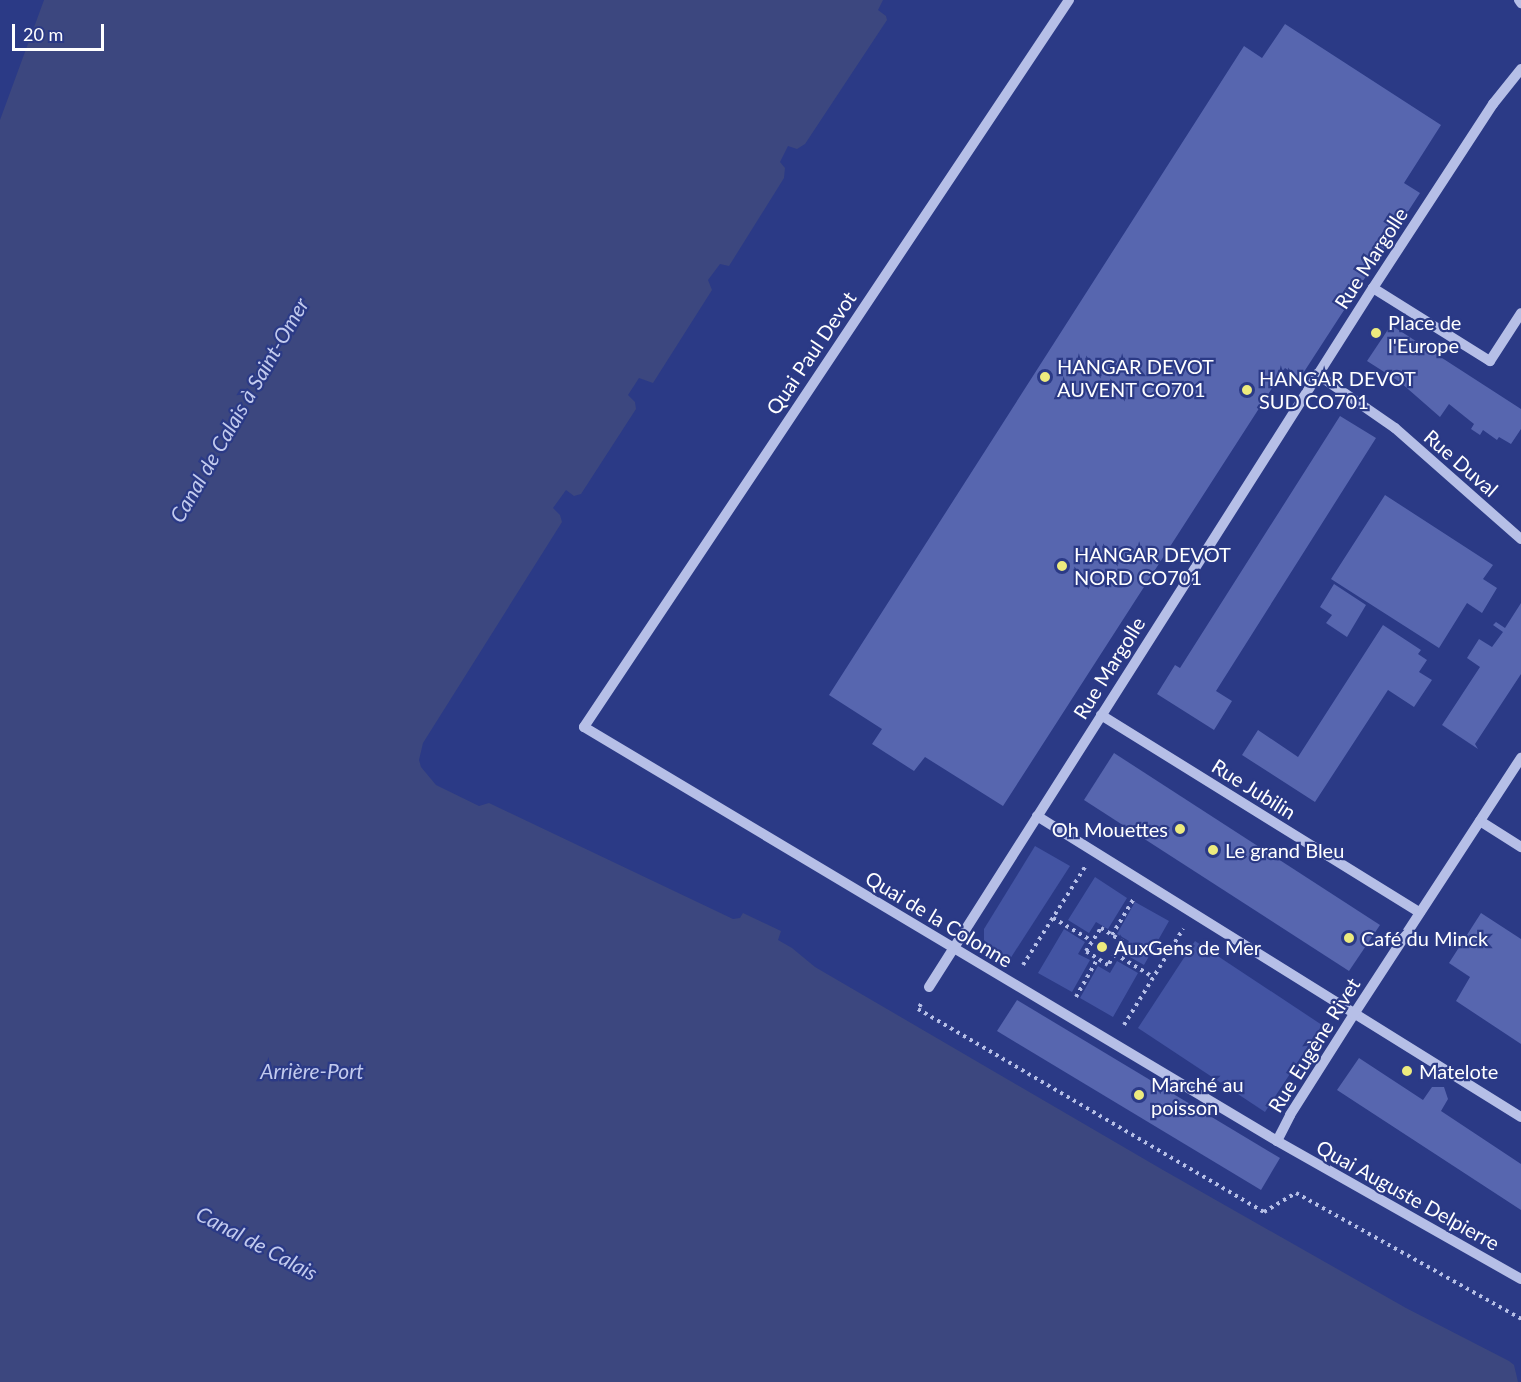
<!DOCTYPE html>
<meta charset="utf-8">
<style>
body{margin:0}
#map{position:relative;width:1521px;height:1382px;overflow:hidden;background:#2b3a86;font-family:Lato,sans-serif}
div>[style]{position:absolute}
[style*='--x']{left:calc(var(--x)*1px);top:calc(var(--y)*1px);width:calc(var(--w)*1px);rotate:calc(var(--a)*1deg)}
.green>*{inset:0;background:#4354a3}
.water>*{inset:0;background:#3c477f}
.building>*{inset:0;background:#5766af}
.path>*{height:4px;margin-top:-2px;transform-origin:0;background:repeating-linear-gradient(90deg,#b6bfe7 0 3px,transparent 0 7.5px)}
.minor>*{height:10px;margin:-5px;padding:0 5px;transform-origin:5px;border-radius:5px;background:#b6bfe7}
.dots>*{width:16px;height:16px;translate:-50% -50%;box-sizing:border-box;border:3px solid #2b3a86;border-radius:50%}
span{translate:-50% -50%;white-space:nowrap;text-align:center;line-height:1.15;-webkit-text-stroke:4.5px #2b3a86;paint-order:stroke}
.street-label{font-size:20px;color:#fff}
.poi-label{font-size:20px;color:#fff}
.left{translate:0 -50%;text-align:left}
.right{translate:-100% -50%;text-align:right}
.water-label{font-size:21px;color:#c2caee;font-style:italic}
.scale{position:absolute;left:12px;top:24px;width:92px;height:27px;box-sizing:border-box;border:3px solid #fff;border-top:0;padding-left:8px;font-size:18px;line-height:21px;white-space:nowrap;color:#fff;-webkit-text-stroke:4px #2b3a86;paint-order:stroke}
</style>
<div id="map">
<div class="green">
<div style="clip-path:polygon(1035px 846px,1070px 866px,1010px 959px,988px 947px,984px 940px,984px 929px)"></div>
<div style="clip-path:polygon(1095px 877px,1127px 898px,1108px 929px,1096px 922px,1089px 933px,1068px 920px)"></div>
<div style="clip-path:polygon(1135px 902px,1169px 921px,1144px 965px,1123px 953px,1129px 941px,1117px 934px)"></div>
<div style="clip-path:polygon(1064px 929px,1085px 942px,1078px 954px,1090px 960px,1072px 992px,1038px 973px)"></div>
<div style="clip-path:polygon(1195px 941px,1322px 1025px,1265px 1112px,1138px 1028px)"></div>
<div style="clip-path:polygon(1117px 961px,1138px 973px,1113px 1017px,1080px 998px,1098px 966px,1110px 973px)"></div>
</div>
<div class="water">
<div style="clip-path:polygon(44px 0,883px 0,878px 10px,886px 16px,887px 20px,805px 144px,797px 149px,788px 146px,780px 162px,785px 168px,784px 178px,729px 266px,720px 264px,708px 280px,712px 290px,653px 383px,639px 378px,628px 395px,635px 402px,636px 409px,581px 494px,574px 496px,566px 490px,553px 508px,560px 515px,562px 522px,423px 743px,419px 760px,421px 767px,436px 785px,479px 806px,489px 803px,733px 919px,740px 918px,743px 913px,781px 931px,778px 940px,792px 948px,815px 967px,1163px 1170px,1406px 1308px,1509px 1361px,1514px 1365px,1518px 1382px,0 1382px,0 120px)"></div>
</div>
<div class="building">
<div style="clip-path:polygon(1285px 24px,1441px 125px,1404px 183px,1420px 193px,1300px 378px,1285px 368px,1003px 806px,925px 757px,914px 771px,872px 744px,882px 729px,829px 695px,1244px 46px,1262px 58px)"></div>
<div style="clip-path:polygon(1391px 325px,1521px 409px,1521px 429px,1511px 444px,1499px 437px,1497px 440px,1483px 430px,1480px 435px,1471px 429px,1474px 424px,1449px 404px,1440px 417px,1400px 382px,1367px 361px)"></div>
<div style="clip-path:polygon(1340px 416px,1376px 438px,1216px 691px,1232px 701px,1214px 730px,1157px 694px,1175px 665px,1180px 668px)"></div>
<div style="clip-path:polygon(1385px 495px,1493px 565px,1483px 579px,1497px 588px,1482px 613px,1467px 603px,1439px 648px,1331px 579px)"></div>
<div style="clip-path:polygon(1334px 584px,1366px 605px,1347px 637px,1326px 623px,1332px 615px,1320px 607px)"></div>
<div style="clip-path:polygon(1521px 603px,1521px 674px,1475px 744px,1478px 749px,1442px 725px,1480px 667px,1467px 658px,1479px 639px,1492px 647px,1503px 632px,1493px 625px,1496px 622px,1505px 628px)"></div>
<div style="clip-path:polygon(1383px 625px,1421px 650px,1418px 654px,1427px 660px,1419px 672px,1432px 680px,1414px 707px,1388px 690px,1315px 802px,1242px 755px,1258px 730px,1298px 757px)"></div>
<div style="clip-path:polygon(1114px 753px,1380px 925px,1349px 971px,1084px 800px)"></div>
<div style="clip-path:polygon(1481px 913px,1521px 939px,1521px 1044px,1456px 1001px,1470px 977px,1449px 963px)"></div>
<div style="clip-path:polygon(1017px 1000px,1280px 1158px,1261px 1190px,997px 1031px)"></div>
<div style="clip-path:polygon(1359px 1058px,1423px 1100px,1432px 1087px,1444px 1087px,1448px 1099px,1441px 1111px,1521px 1164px,1521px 1210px,1337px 1090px)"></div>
</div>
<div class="path">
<div style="--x:1053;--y:918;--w:45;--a:30.5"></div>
<div style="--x:1101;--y:928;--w:26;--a:32"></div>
<div style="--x:1123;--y:942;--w:27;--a:123"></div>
<div style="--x:1108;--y:965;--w:26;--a:-148"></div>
<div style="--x:1086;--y:951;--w:27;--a:-57"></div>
<div style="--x:1112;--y:935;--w:41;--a:-59"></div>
<div style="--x:1115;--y:954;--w:44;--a:31.2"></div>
<div style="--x:1023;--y:965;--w:116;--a:-57.7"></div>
<div style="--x:1076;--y:997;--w:45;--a:-60.6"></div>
<div style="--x:921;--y:1004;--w:6;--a:121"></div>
<div style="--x:918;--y:1009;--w:401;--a:30.4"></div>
<div style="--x:1264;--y:1212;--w:37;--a:-31"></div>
<div style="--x:1296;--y:1193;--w:258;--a:29.2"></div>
<div style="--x:1124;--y:1025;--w:113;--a:-58.4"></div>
</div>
<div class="minor">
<div style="--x:1069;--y:0;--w:874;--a:123.71"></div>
<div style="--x:584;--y:727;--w:807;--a:30.85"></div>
<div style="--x:1277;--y:1141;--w:280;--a:29.5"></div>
<div style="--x:1519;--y:0;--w:4;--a:56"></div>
<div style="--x:1373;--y:288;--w:138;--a:32"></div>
<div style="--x:1490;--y:361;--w:57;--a:-57.1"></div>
<div style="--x:1317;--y:374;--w:95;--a:34.7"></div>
<div style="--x:1395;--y:428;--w:168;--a:41.4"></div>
<div style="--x:1101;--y:715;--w:375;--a:31.8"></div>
<div style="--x:1037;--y:816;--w:570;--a:31.88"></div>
<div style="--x:1480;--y:821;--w:49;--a:32.4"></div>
<div style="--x:929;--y:987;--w:828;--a:-57.58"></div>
<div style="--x:1373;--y:288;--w:220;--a:-56.9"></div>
<div style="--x:1493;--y:104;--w:45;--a:-51.3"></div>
<div style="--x:1277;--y:1141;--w:29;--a:-63"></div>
<div style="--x:1290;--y:1115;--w:120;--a:-57.6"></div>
<div style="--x:1354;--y:1014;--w:306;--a:-56.9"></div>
</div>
<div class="dots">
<div style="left:1376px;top:333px;background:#edeb7e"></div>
<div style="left:1045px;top:377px;background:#edeb7e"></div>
<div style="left:1247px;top:390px;background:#edeb7e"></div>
<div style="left:1062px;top:566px;background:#edeb7e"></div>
<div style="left:1180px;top:829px;background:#edeb7e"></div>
<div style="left:1213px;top:850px;background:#edeb7e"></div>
<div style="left:1349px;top:938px;background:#edeb7e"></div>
<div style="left:1102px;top:947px;background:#edeb7e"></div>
<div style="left:1407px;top:1071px;background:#edeb7e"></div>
<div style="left:1139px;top:1095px;background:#edeb7e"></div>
</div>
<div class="street-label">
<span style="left:1371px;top:258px;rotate:-57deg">Rue Margolle</span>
<span style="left:811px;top:353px;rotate:-56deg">Quai Paul Devot</span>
<span style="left:1461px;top:463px;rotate:41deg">Rue Duval</span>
<span style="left:1109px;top:668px;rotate:-58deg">Rue Margolle</span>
<span style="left:1254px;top:789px;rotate:32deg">Rue Jubilin</span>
<span style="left:939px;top:919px;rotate:31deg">Quai de la Colonne</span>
<span style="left:1314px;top:1045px;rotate:-58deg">Rue Eugène Rivet</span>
<span style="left:1408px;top:1195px;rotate:29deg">Quai Auguste Delpierre</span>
</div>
<div class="poi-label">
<span class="left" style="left:1388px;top:334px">Place de<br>l'Europe</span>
<span class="left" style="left:1057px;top:378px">HANGAR DEVOT<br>AUVENT CO701</span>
<span class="left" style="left:1259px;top:390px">HANGAR DEVOT<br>SUD CO701</span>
<span class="left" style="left:1074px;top:566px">HANGAR DEVOT<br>NORD CO701</span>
<span class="right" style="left:1168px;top:829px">Oh Mouettes</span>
<span class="left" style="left:1225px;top:850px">Le grand Bleu</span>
<span class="left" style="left:1361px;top:938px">Café du Minck</span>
<span class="left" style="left:1114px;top:947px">AuxGens de Mer</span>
<span class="left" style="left:1419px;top:1071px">Matelote</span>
<span class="left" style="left:1151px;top:1096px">Marché au<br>poisson</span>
</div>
<div class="water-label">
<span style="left:239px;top:410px;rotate:-60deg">Canal de Calais à Saint-Omer</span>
<span style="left:312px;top:1071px">Arrière-Port</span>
<span style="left:257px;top:1243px;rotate:28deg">Canal de Calais</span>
</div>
<div class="scale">20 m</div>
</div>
